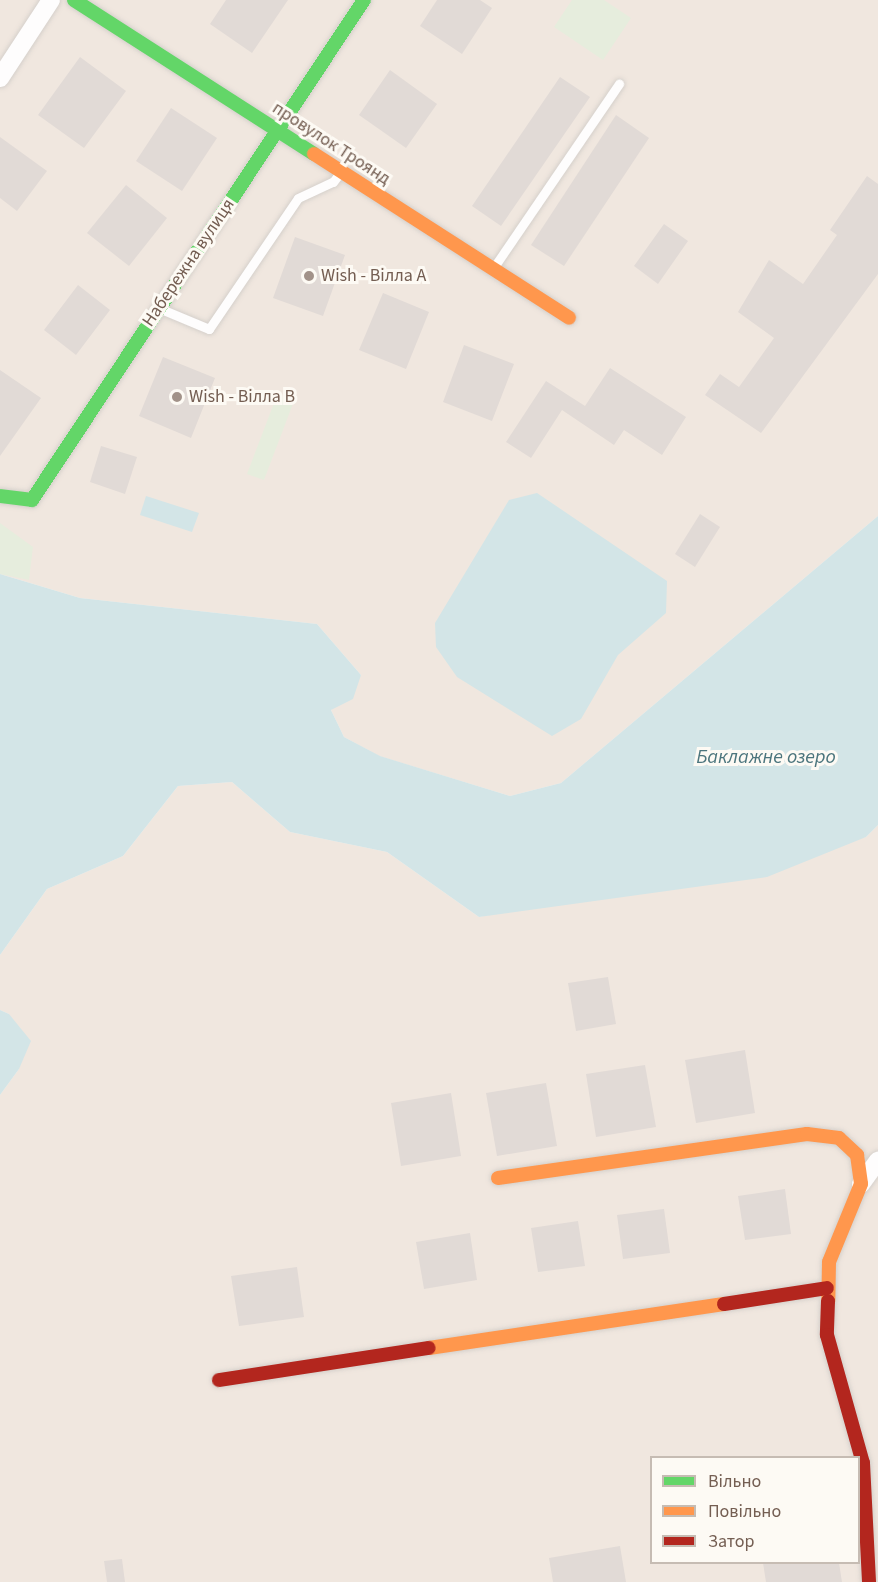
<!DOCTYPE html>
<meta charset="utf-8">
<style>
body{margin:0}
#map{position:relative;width:878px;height:1582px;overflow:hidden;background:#f8f4f0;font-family:"Source Sans 3",sans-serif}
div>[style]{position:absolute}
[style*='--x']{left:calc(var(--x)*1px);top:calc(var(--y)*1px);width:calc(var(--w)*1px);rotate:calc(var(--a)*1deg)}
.residential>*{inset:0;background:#f0e7df}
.green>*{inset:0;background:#e6eddd}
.water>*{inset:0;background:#d3e5e7}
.building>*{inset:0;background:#e1dad6}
.roads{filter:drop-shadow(0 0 2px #d5d0cb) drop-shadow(0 0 2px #d5d0cb)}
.lane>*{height:9px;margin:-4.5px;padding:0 4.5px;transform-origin:4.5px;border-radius:4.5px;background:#fefdfd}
.street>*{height:18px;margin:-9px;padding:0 9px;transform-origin:9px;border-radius:9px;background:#fefdfd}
.fast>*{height:14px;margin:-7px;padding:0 7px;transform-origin:7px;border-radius:7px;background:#63d668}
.slow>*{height:14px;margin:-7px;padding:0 7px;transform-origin:7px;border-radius:7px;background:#ff974d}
.jam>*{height:14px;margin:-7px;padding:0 7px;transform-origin:7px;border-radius:7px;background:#b3261e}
.dots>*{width:16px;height:16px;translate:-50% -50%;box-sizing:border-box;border:3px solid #fdfaf4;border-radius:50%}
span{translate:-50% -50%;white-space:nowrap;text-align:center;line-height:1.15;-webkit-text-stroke:6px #fdfaf4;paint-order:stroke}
.street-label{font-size:18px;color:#745e52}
.poi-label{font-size:18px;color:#745e52}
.left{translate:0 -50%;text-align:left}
.water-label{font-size:20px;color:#4b757d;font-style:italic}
.legend{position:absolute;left:650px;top:1456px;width:210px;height:108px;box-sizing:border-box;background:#fdfaf4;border:2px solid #c6bcb3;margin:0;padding:8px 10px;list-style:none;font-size:18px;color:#745e52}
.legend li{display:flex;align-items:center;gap:12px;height:30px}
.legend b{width:30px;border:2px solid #c6bcb3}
</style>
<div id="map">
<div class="residential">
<div style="clip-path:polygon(0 0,878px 0,878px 516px,561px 783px,510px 796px,379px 756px,344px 737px,331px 710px,361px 675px,317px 624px,80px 598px,0 574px)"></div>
<div style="clip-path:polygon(evenodd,232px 782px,290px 832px,387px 852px,479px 917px,866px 837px,878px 825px,878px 1582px,0 1582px,0 1095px,19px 1069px,9px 1014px,0 1010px,0 955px,47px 889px,123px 856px,178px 786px,232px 782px,652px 1458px,858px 1458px,858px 1562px,652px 1562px,652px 1458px)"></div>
</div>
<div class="green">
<div style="clip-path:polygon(572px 0,604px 0,631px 18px,603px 60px,554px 27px)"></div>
<div style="clip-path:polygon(277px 395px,294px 401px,264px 480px,247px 474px)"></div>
<div style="clip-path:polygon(0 523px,33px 547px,29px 580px,0 574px)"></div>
</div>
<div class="water">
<div style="clip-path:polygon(537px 493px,667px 581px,666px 613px,618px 655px,581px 719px,552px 736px,457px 677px,436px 647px,435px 623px,509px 500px)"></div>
<div style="clip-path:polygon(146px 496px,199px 513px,192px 532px,140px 515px)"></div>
<div style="clip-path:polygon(878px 516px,878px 825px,866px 837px,767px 877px,479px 917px,387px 852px,290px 832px,232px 782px,178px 786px,123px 856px,47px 889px,0 955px,0 574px,80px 598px,317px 624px,361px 675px,353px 699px,331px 710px,344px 737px,380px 756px,510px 796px,561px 783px)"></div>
<div style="clip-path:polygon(0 1010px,9px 1014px,31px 1041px,19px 1069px,0 1095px)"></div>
</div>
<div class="building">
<div style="clip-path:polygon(226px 0,288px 0,252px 53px,210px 24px)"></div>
<div style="clip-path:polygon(437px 0,480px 0,492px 8px,462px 54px,420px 26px)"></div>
<div style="clip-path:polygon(80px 57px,126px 91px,84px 148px,38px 115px)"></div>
<div style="clip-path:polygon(390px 70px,437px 104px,406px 148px,359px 115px)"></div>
<div style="clip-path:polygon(560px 77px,590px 97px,501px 226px,472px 206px)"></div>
<div style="clip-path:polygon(171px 108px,217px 138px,182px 191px,136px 161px)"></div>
<div style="clip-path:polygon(616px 115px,649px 138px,564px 266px,531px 245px)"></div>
<div style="clip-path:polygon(0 137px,47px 171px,17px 211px,0 198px)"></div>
<div style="clip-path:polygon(867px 176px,878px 184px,878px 274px,761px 433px,705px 395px,720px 374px,739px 387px,774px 338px,738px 312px,769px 260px,803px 284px,837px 235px,830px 230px)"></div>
<div style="clip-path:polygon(126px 185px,167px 218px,129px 266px,87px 233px)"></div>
<div style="clip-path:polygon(664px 224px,688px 241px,658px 284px,634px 266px)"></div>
<div style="clip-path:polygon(295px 237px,345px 255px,323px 316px,273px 298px)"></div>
<div style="clip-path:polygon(78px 285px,110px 310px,76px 355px,44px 330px)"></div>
<div style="clip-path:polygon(383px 293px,429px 312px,406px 369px,359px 350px)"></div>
<div style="clip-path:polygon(464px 345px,514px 364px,492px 421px,443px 402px)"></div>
<div style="clip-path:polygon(163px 357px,215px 378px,191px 438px,139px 416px)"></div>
<div style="clip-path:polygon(610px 368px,686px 417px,662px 455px,624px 430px,614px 445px,562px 410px,531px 458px,506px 442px,546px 381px,585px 406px)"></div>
<div style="clip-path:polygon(0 370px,41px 398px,0 456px)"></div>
<div style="clip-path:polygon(101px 446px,137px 457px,125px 494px,90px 482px)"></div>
<div style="clip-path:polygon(700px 514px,720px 527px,695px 567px,675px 554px)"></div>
<div style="clip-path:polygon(608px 977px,616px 1024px,576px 1031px,568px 983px)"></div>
<div style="clip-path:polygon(745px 1050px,755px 1113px,696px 1123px,685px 1060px)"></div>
<div style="clip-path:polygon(645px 1065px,656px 1127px,596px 1137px,586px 1074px)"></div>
<div style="clip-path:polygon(546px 1083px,557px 1146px,497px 1156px,486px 1093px)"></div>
<div style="clip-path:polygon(451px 1093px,461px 1156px,401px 1166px,391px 1103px)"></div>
<div style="clip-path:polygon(785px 1189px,791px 1234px,745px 1240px,738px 1196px)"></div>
<div style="clip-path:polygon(664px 1209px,670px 1253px,623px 1259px,617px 1215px)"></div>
<div style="clip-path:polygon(578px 1221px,585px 1266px,538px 1272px,531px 1228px)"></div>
<div style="clip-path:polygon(470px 1233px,477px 1280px,424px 1289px,416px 1242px)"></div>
<div style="clip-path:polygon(297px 1267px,304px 1317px,239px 1326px,231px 1276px)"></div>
<div style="clip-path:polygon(620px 1546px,626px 1582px,553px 1582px,549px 1558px)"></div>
<div style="clip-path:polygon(122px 1559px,125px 1582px,107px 1582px,104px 1561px)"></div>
<div style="clip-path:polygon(763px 1563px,839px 1563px,842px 1582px,766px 1582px)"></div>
</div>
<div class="roads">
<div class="lane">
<div style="--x:494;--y:267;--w:222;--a:-55.7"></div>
<div style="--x:161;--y:309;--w:52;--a:22.6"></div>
<div style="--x:209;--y:329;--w:158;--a:-55.8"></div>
<div style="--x:298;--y:198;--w:38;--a:-25"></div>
<div style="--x:333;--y:182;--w:10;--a:-53"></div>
</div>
<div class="street">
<div style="--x:0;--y:78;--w:93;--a:-56.8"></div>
<div style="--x:861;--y:1184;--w:29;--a:-54"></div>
</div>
<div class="fast">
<div style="--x:74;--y:0;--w:285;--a:32.7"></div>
<div style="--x:0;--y:496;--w:32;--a:7"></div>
<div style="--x:32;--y:500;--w:600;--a:-56.42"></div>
</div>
<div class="slow">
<div style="--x:314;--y:154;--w:303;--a:32.7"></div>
<div style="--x:498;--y:1178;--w:312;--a:-8.1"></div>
<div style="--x:807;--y:1134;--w:32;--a:7"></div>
<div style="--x:839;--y:1138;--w:25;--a:43"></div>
<div style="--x:857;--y:1155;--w:29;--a:82"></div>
<div style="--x:861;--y:1184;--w:84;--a:112.3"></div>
<div style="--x:829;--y:1262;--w:39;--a:91"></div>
<div style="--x:429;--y:1348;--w:298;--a:-8.5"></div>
</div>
<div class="jam">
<div style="--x:828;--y:1301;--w:34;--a:92"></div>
<div style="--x:827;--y:1335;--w:133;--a:74.3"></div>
<div style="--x:863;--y:1463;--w:119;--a:87.1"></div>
<div style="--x:724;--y:1304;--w:104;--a:-8.8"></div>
<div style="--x:219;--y:1380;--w:212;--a:-8.7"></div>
</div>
</div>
<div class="dots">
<div style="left:309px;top:276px;background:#a29289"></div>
<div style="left:177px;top:397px;background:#a29289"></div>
</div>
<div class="street-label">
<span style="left:331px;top:144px;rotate:33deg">провулок Троянд</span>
<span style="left:189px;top:263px;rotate:-56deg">Набережна вулиця</span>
</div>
<div class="poi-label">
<span class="left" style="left:321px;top:276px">Wish - Вілла А</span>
<span class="left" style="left:189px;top:397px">Wish - Вілла B</span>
</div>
<div class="water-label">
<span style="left:766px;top:757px">Баклажне озеро</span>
</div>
<ul class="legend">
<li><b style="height:8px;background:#63d668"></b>Вільно</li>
<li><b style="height:8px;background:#ff974d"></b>Повільно</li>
<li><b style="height:8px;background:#b3261e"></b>Затор</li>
</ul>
</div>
